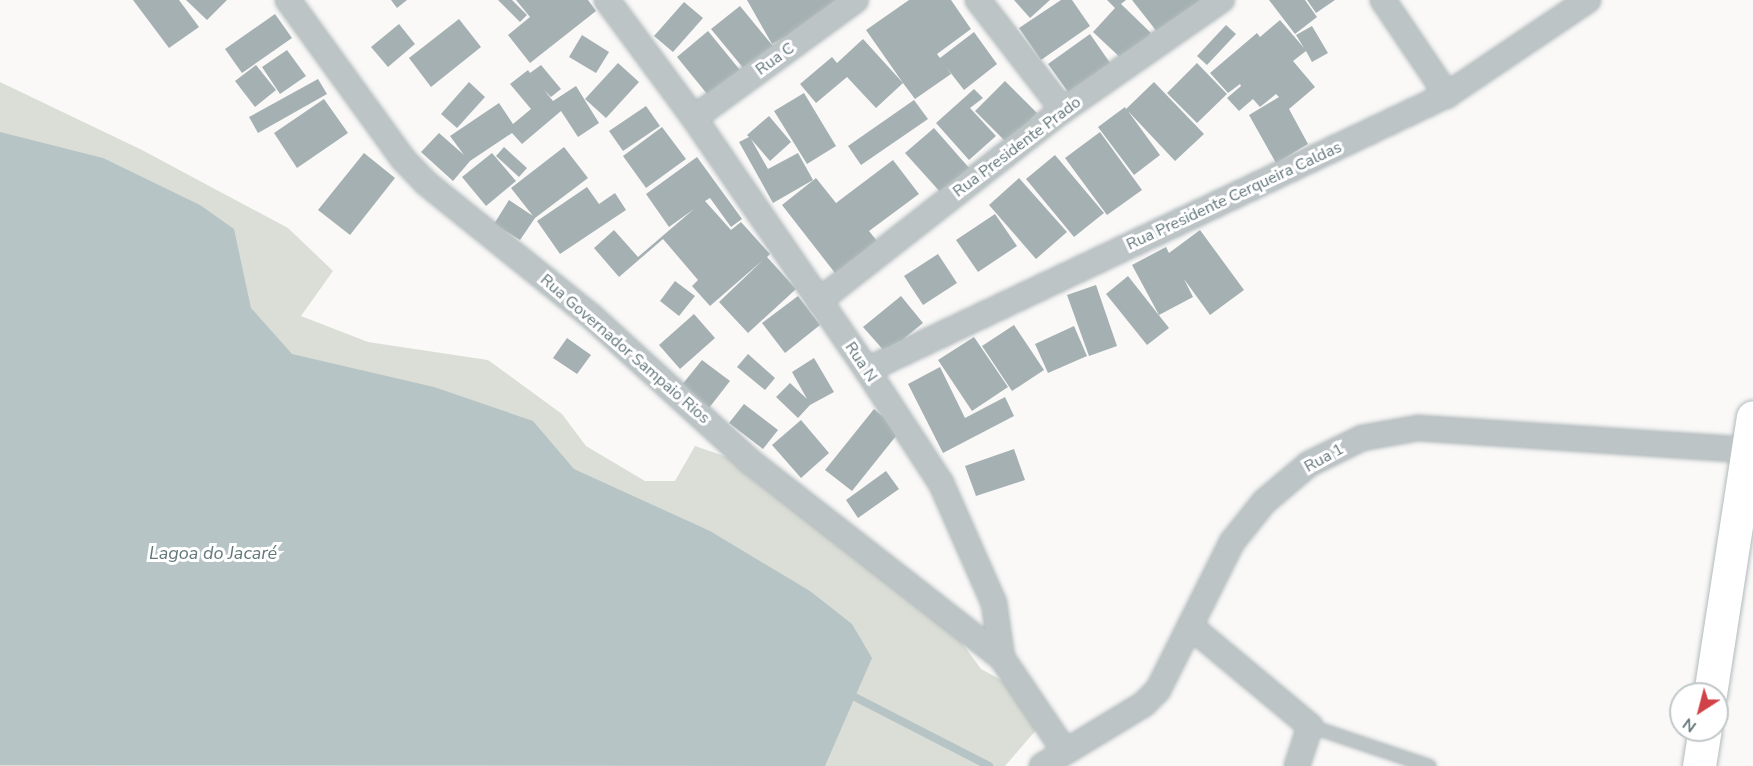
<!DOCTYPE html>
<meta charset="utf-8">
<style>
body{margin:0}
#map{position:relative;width:1753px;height:766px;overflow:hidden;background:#faf9f8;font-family:"Nunito Sans",sans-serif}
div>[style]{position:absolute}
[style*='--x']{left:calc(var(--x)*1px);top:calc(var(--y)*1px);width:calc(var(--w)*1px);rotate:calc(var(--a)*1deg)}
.green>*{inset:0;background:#dbded7}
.water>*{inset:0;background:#b7c4c5}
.stream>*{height:8px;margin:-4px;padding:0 4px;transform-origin:4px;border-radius:4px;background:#b7c4c5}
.building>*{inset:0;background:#a4b0b2}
.roads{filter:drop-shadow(0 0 2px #b2babc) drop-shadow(0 0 2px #b2babc)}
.lane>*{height:12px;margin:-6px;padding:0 6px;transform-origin:6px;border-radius:6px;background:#bdc4c5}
.street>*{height:24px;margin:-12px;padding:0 12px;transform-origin:12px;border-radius:12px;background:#bdc4c5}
.secondary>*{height:33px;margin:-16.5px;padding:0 16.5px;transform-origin:16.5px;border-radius:16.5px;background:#fff}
span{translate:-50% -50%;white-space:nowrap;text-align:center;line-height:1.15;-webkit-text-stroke:6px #fff;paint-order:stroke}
.street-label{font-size:16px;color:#637679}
.water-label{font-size:18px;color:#637879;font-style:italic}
.north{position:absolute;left:1669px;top:682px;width:60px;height:60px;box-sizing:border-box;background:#fff;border:2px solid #c1c8c9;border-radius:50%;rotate:216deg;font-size:16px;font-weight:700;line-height:24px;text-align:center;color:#637679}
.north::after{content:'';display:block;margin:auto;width:21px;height:27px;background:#d04247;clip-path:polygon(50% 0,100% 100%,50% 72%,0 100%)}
</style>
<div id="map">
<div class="green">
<div style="clip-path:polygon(0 82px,142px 150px,288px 228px,333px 271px,301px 316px,368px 342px,488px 360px,562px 414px,586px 446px,645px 481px,675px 481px,695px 446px,727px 457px,789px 507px,819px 524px,909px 601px,951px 628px,981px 669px,1020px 690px,1037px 729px,1005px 766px,0 766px)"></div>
</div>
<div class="water">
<div style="clip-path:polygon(0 132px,103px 158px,200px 205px,234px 229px,251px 308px,292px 354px,434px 387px,533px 421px,574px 469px,710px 531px,810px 591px,852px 624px,872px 658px,825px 766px,0 765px)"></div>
</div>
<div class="stream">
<div style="--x:847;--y:693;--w:160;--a:27.2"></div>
</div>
<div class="building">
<div style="clip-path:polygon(133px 0,179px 0,199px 27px,169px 48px)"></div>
<div style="clip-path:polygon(186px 0,227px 0,207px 20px)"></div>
<div style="clip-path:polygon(391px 0,407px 0,397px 8px)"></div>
<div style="clip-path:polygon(498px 0,512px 0,527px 15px,520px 22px)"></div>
<div style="clip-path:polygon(516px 0,588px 0,596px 11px,530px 63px,508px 35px,530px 17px)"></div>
<div style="clip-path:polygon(747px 0,841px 0,812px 22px,772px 44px)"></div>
<div style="clip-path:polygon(909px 0,951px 0,971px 29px,937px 54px,940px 58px,974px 32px,997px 64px,964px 90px,946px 67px,951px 74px,915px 99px,903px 83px,876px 108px,847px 77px,816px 103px,800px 84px,832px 57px,837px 63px,863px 39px,903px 83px,866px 30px)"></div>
<div style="clip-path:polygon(1014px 0,1050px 0,1030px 18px)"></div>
<div style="clip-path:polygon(1061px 0,1072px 0,1090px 26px,1041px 60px,1019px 28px)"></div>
<div style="clip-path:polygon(1107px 0,1126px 0,1121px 4px,1151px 33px,1124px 61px,1093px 32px,1115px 8px)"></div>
<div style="clip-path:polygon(1132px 0,1201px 0,1158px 33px)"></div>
<div style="clip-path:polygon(1269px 0,1305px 0,1317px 17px,1295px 34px)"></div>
<div style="clip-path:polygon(1307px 0,1335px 0,1316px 13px)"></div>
<div style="clip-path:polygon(684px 2px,703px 18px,673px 52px,654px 36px)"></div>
<div style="clip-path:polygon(740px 6px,777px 51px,749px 75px,711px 29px)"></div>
<div style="clip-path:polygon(275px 14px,292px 38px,242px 73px,225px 49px)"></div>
<div style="clip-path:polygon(459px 19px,481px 47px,431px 87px,409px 58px)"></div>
<div style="clip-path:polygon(1280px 20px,1304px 48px,1296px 35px,1312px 26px,1328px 53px,1312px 62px,1306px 51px,1293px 61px,1315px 87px,1289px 109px,1308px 144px,1276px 163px,1249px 115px,1279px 97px,1276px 94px,1260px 107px,1253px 99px,1239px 111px,1227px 98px,1241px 86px,1240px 84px,1228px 93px,1210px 73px,1257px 33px,1260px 37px)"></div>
<div style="clip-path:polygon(399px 24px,415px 44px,388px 67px,371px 47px)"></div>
<div style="clip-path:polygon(1226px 25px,1236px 34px,1207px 65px,1197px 56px)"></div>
<div style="clip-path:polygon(708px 31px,744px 75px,712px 100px,677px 57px)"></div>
<div style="clip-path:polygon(1090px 34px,1115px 70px,1073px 99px,1048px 64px)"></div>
<div style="clip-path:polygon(582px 35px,609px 52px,596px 73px,569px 57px)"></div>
<div style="clip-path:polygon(287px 50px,306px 76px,280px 94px,262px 67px)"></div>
<div style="clip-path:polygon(618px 63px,639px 82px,606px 118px,585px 99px)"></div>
<div style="clip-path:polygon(1197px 63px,1227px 94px,1197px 123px,1167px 93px)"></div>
<div style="clip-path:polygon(256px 65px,276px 90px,255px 107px,235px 81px)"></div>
<div style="clip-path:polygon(541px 65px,561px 89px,551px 97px,544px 90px,553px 101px,576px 86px,599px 123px,578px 137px,561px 111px,522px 144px,512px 133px,470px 161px,453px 181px,421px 152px,439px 133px,464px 155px,450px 136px,499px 103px,513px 124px,531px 109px,510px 84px,528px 70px,530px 73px)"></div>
<div style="clip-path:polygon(318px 79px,327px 94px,258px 133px,249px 117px)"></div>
<div style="clip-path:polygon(1005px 81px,1037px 113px,1007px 143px,975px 111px)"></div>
<div style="clip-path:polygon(469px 82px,485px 97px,457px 128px,441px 114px)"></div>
<div style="clip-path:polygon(1154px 82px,1204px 134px,1175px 161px,1128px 111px,1160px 155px,1134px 175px,1098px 127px,1125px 107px,1126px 109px)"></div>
<div style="clip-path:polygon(974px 89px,983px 98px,970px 108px,996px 136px,969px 160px,936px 123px)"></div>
<div style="clip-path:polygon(804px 93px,836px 146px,807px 164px,774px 111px)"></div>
<div style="clip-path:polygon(324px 99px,348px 133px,297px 168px,274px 133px)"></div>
<div style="clip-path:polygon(914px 100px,928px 119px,861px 165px,848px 146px)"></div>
<div style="clip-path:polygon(646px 106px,660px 126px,623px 151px,609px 131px)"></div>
<div style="clip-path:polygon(769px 116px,791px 142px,770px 161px,751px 139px,768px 169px,798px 153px,813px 180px,773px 203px,739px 142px,749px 137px,747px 135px)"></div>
<div style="clip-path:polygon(662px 127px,686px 159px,646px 188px,623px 156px)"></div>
<div style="clip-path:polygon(934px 128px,970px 169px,942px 194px,905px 153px)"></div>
<div style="clip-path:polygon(1100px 132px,1142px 190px,1107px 215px,1065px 158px)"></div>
<div style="clip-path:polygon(504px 147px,527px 168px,519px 177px,496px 156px)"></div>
<div style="clip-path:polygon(564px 147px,588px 178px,535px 218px,520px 240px,494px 224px,509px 200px,533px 216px,511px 188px)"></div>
<div style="clip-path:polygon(364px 153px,395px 178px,350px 235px,318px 210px)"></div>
<div style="clip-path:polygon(492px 153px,516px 181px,486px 206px,462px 177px)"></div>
<div style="clip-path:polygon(1055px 155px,1104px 213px,1074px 237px,1026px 179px)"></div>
<div style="clip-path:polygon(697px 157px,742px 219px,731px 227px,710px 198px,705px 201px,731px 230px,741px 222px,770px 254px,767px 257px,796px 289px,748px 333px,719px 302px,763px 260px,710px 306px,692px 286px,698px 280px,663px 239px,619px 277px,594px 248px,614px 230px,638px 257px,694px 209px,669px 227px,646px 194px)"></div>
<div style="clip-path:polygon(893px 160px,919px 194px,869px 231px,877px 241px,835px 273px,782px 205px,816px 178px,836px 203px)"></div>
<div style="clip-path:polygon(1019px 178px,1067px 232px,1036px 259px,989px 205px)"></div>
<div style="clip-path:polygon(587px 187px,599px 204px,615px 193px,626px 210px,560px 254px,537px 221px)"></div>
<div style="clip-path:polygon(995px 214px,1017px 246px,978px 272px,956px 240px)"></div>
<div style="clip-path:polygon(1200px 230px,1244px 290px,1210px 315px,1184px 279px,1193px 297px,1159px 315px,1132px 265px,1166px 247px,1169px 253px)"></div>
<div style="clip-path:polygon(938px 254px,957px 283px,923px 305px,904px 276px)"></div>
<div style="clip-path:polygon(1128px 276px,1169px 328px,1147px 345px,1106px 294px)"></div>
<div style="clip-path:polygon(675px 281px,695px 296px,679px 316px,660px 301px)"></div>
<div style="clip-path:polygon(1096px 285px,1117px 346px,1089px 356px,1067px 295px)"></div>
<div style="clip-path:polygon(798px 296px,820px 325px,785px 353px,762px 323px)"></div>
<div style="clip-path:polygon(901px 296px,923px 323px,886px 353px,863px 327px)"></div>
<div style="clip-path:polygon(694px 314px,715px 338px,680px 369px,659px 345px)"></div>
<div style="clip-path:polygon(1014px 325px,1044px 370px,1012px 391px,982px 346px)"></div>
<div style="clip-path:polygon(1074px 326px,1087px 356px,1048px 373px,1035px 344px)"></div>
<div style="clip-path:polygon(974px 337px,1008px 387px,972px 411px,938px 360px)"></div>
<div style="clip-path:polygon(567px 338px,591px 355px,577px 374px,553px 358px)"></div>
<div style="clip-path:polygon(748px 354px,775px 378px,765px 390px,737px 367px)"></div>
<div style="clip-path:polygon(814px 358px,834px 392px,810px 405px,798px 418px,776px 397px,790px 383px,807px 399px,792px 372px)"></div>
<div style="clip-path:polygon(702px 360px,730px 381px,709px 408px,681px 386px)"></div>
<div style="clip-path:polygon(940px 367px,965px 418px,1005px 397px,1014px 416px,943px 453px,908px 384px)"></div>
<div style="clip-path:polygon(744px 404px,778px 430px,763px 449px,729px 423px)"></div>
<div style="clip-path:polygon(874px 409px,900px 431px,852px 491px,825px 470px)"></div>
<div style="clip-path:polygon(801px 420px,829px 453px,801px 478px,772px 445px)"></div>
<div style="clip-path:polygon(1014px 449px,1025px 480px,976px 496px,965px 466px)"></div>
<div style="clip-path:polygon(886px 471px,899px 489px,858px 518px,846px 500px)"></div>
</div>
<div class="roads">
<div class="lane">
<div style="--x:1310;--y:726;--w:126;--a:18.6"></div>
</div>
<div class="street">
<div style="--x:288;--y:0;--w:196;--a:54.1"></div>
<div style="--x:403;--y:159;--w:33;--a:46"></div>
<div style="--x:426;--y:183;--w:212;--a:38.9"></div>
<div style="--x:591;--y:316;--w:217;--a:42.4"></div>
<div style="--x:751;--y:462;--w:318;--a:38"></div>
<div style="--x:607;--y:0;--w:147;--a:53.6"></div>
<div style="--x:694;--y:118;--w:306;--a:55.5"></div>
<div style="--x:867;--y:370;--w:135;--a:56.8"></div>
<div style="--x:941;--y:483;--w:131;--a:66.2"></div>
<div style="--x:994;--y:603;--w:56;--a:81.7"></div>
<div style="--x:1002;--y:658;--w:111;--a:56"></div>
<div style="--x:978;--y:0;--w:139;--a:52.3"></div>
<div style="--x:1383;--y:0;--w:115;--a:56"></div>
<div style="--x:694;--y:118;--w:200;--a:-36.1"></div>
<div style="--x:819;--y:301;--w:310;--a:-38.1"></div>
<div style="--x:1063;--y:110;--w:193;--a:-34.8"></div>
<div style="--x:867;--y:370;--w:642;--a:-25.37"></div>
<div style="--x:1447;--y:95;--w:170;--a:-34"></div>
<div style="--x:1190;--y:626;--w:156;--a:39.8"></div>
<div style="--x:1310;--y:726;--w:42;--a:108"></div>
<div style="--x:1042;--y:766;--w:119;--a:-31.3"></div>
<div style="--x:1144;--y:704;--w:20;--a:-45"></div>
<div style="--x:1158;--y:690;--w:165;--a:-63.4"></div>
<div style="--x:1232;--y:542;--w:51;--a:-51.3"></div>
<div style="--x:1264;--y:502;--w:59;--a:-40.2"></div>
<div style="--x:1309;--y:464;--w:59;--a:-26.1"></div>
<div style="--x:1362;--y:438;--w:57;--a:-10.1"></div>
<div style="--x:1418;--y:428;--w:331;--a:3.8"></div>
</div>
<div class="secondary">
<div style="--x:1710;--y:694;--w:280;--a:-81.2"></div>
<div style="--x:1699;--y:766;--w:36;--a:-81"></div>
</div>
</div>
<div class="street-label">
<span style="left:775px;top:59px;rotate:-36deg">Rua C</span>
<span style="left:1017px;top:147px;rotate:-37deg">Rua Presidente Prado</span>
<span style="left:1234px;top:196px;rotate:-25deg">Rua Presidente Cerqueira Caldas</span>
<span style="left:625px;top:349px;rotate:41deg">Rua Governador Sampaio Rios</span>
<span style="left:861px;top:362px;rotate:56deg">Rua N</span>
<span style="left:1324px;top:458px;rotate:-29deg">Rua 1</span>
</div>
<div class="water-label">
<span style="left:213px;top:553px">Lagoa do Jacaré</span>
</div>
<div class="north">N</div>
</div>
